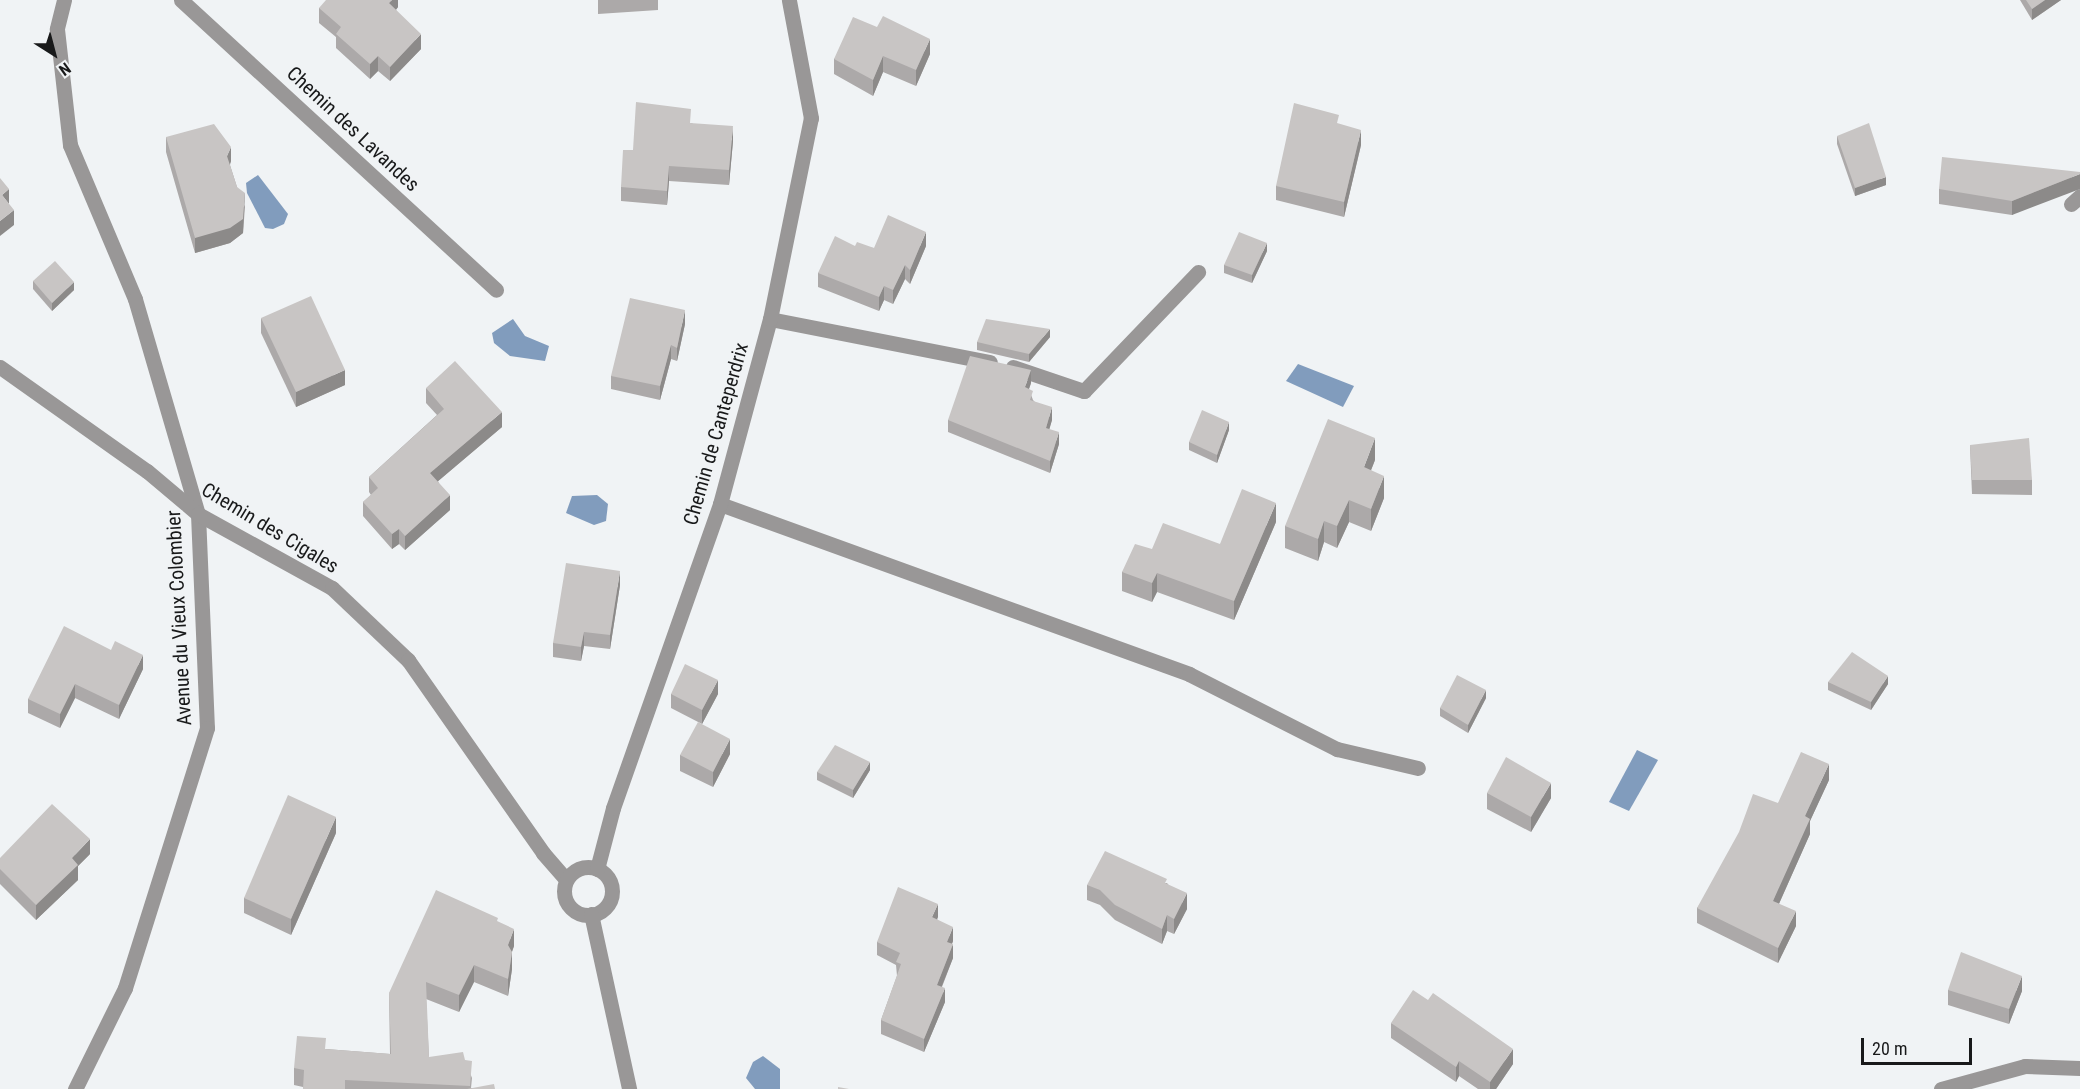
<!DOCTYPE html>
<style>
body{margin:0}
#map{position:relative;width:2080px;height:1089px;overflow:hidden;background:#f0f3f5;font-family:"Roboto Condensed",sans-serif}
div>[style]{position:absolute}
[style*='--x']{left:calc(var(--x)*1px);top:calc(var(--y)*1px);width:calc(var(--w)*1px);rotate:calc(var(--a)*1deg)}
.water>*{inset:0;background:#819cbd}
.street>*{height:15px;margin:-7.5px;padding:0 7.5px;transform-origin:7.5px;border-radius:7.5px;background:#999797}
.street>.ring{margin:-7.5px;padding:0;box-sizing:content-box;background:none;border:15px solid #999797;border-radius:50%}
.wall>*{inset:0;background:#aca9a9}
.shaded-wall>*{inset:0;background:#8c8a89}
.building>*{inset:0;background:#c8c5c4}
span{translate:-50% -50%;white-space:nowrap;text-align:center;line-height:1.15;-webkit-text-stroke:4.5px #f0f3f5;paint-order:stroke}
.street-label{font-size:20px;color:#18191a}
.north{position:absolute;left:24px;top:24px;width:60px;height:60px;-webkit-text-stroke:4px #f0f3f5;paint-order:stroke;rotate:144deg;font-size:16px;font-weight:700;line-height:24px;text-align:center;color:#18191a}
.north::after{content:'';display:block;margin:auto;width:21px;height:27px;background:#18191a;clip-path:polygon(50% 0,100% 100%,50% 72%,0 100%)}
.scale{position:absolute;left:1861px;top:1038px;width:111px;height:27px;box-sizing:border-box;border:3px solid #18191a;border-top:0;padding-left:8px;font-size:18px;line-height:21px;white-space:nowrap;color:#18191a;-webkit-text-stroke:4px #f0f3f5;paint-order:stroke}
</style>
<div id="map">
<div class="water">
<div style="clip-path:polygon(258px 175px,288px 214px,284px 224px,273px 229px,265px 228px,247px 193px,246px 183px)"></div>
<div style="clip-path:polygon(513px 319px,525px 336px,549px 346px,545px 361px,510px 356px,494px 343px,492px 333px)"></div>
<div style="clip-path:polygon(1298px 364px,1354px 386px,1343px 407px,1286px 381px)"></div>
<div style="clip-path:polygon(597px 495px,608px 504px,606px 521px,594px 525px,566px 513px,572px 496px)"></div>
<div style="clip-path:polygon(1637px 750px,1658px 760px,1629px 811px,1609px 802px)"></div>
<div style="clip-path:polygon(763px 1056px,780px 1069px,780px 1089px,755px 1089px,746px 1078px,753px 1062px)"></div>
</div>
<div class="street">
<div style="--x:64;--y:0;--w:30;--a:104"></div>
<div style="--x:57;--y:29;--w:117;--a:83.6"></div>
<div style="--x:70;--y:145;--w:167;--a:67.1"></div>
<div style="--x:135;--y:299;--w:224;--a:73.7"></div>
<div style="--x:198;--y:514;--w:214;--a:87.6"></div>
<div style="--x:207;--y:728;--w:273;--a:107.5"></div>
<div style="--x:125;--y:988;--w:113;--a:116.3"></div>
<div style="--x:181;--y:0;--w:428;--a:42.6"></div>
<div style="--x:2071;--y:204;--w:12;--a:-42"></div>
<div style="--x:770;--y:319;--w:224;--a:11.1"></div>
<div style="--x:0;--y:367;--w:180;--a:35.3"></div>
<div style="--x:147;--y:471;--w:67;--a:40.1"></div>
<div style="--x:198;--y:514;--w:153;--a:28.9"></div>
<div style="--x:332;--y:588;--w:105;--a:43.5"></div>
<div style="--x:408;--y:660;--w:236;--a:55"></div>
<div style="--x:543;--y:853;--w:35;--a:49"></div>
<div style="--x:1013;--y:367;--w:75;--a:18.7"></div>
<div style="--x:1084;--y:391;--w:165;--a:-46.2"></div>
<div style="--x:720;--y:504;--w:499;--a:19.9"></div>
<div style="--x:1189;--y:674;--w:166;--a:26.9"></div>
<div style="--x:1337;--y:749;--w:83;--a:13.2"></div>
<div class="ring" style="left:564px;top:867px;width:33px;height:33px"></div>
<div style="--x:597;--y:869;--w:63;--a:-75.3"></div>
<div style="--x:613;--y:808;--w:322;--a:-70.6"></div>
<div style="--x:720;--y:504;--w:192;--a:-74.9"></div>
<div style="--x:770;--y:319;--w:205;--a:-78.5"></div>
<div style="--x:811;--y:118;--w:120;--a:-100.6"></div>
<div style="--x:591;--y:914;--w:179;--a:77.7"></div>
<div style="--x:1941;--y:1089;--w:87;--a:-15.3"></div>
<div style="--x:2025;--y:1066;--w:55;--a:2.1"></div>
</div>
<div class="wall">
<div style="clip-path:polygon(398px 0,398px 7px,396px 10px,421px 49px,390px 81px,378px 71px,370px 79px,336px 48px,336px 37px,319px 23px,319px 8px)"></div>
<div style="clip-path:polygon(598px 0,658px 0,658px 10px,598px 14px)"></div>
<div style="clip-path:polygon(2020px 0,2061px 0,2032px 20px)"></div>
<div style="clip-path:polygon(877px 27px,930px 54px,916px 86px,883px 72px,873px 96px,834px 74px,834px 59px)"></div>
<div style="clip-path:polygon(691px 123px,733px 141px,729px 185px,669px 181px,667px 205px,621px 201px,621px 187px,633px 150px)"></div>
<div style="clip-path:polygon(1339px 124px,1361px 145px,1344px 217px,1276px 200px,1276px 186px)"></div>
<div style="clip-path:polygon(1837px 136px,1886px 185px,1855px 196px,1837px 144px)"></div>
<div style="clip-path:polygon(166px 137px,231px 161px,230px 165px,237px 187px,245px 207px,243px 233px,230px 243px,195px 253px,166px 152px)"></div>
<div style="clip-path:polygon(2080px 172px,2012px 215px,1939px 204px,1939px 189px)"></div>
<div style="clip-path:polygon(855px 246px,874px 248px,926px 246px,910px 284px,905px 279px,893px 304px,884px 300px,879px 311px,818px 287px,818px 273px)"></div>
<div style="clip-path:polygon(1267px 251px,1252px 283px,1224px 273px,1224px 265px)"></div>
<div style="clip-path:polygon(33px 281px,74px 290px,52px 311px,33px 289px)"></div>
<div style="clip-path:polygon(261px 318px,345px 385px,296px 407px,261px 333px)"></div>
<div style="clip-path:polygon(685px 324px,677px 361px,671px 359px,660px 400px,611px 389px,611px 376px)"></div>
<div style="clip-path:polygon(1050px 337px,1029px 362px,977px 350px,977px 342px)"></div>
<div style="clip-path:polygon(1031px 383px,1029px 389px,1033px 400px,1052px 420px,1049px 429px,1059px 444px,1050px 473px,948px 432px,948px 420px)"></div>
<div style="clip-path:polygon(426px 388px,502px 427px,438px 481px,450px 510px,405px 550px,399px 544px,392px 549px,363px 516px,363px 502px,371px 495px,369px 492px,369px 477px,437px 415px,426px 403px)"></div>
<div style="clip-path:polygon(1229px 430px,1217px 463px,1189px 450px,1189px 442px)"></div>
<div style="clip-path:polygon(1970px 445px,2032px 480px,2032px 495px,1972px 494px)"></div>
<div style="clip-path:polygon(1375px 460px,1371px 470px,1384px 498px,1371px 531px,1349px 522px,1337px 548px,1324px 542px,1318px 561px,1285px 548px,1285px 526px)"></div>
<div style="clip-path:polygon(1276px 522px,1234px 620px,1157px 592px,1152px 602px,1122px 591px,1122px 572px,1152px 549px,1220px 544px)"></div>
<div style="clip-path:polygon(620px 585px,610px 649px,584px 646px,581px 661px,553px 657px,553px 643px)"></div>
<div style="clip-path:polygon(111px 650px,143px 669px,119px 719px,75px 698px,60px 728px,28px 713px,28px 699px)"></div>
<div style="clip-path:polygon(1828px 682px,1888px 684px,1871px 710px,1828px 690px)"></div>
<div style="clip-path:polygon(671px 694px,718px 694px,702px 724px,671px 708px)"></div>
<div style="clip-path:polygon(1486px 698px,1468px 733px,1440px 716px,1440px 708px)"></div>
<div style="clip-path:polygon(730px 754px,713px 787px,680px 771px,680px 755px)"></div>
<div style="clip-path:polygon(870px 770px,853px 798px,817px 780px,817px 772px)"></div>
<div style="clip-path:polygon(1829px 780px,1810px 821px,1810px 834px,1779px 904px,1796px 926px,1778px 963px,1697px 923px,1697px 908px,1778px 803px)"></div>
<div style="clip-path:polygon(1487px 793px,1551px 798px,1531px 832px,1487px 809px)"></div>
<div style="clip-path:polygon(336px 833px,291px 935px,244px 913px,244px 898px)"></div>
<div style="clip-path:polygon(90px 854px,78px 866px,78px 880px,36px 920px,0 884px,0 858px)"></div>
<div style="clip-path:polygon(1167px 883px,1187px 909px,1174px 934px,1167px 931px,1162px 944px,1115px 920px,1100px 905px,1087px 900px,1087px 885px)"></div>
<div style="clip-path:polygon(938px 917px,937px 919px,953px 941px,952px 944px,953px 958px,942px 987px,945px 1002px,924px 1052px,881px 1034px,881px 1020px,897px 976px,896px 965px,877px 955px,877px 942px)"></div>
<div style="clip-path:polygon(498px 922px,514px 946px,512px 952px,512px 969px,508px 996px,474px 982px,459px 1012px,426px 999px,429px 1057px,465px 1060px,472px 1078px,471px 1088px,495px 1089px,303px 1089px,303px 1087px,294px 1085px,294px 1068px,326px 1049px,390px 1054px,389px 993px)"></div>
<div style="clip-path:polygon(1948px 990px,2022px 991px,2009px 1024px,1948px 1005px)"></div>
<div style="clip-path:polygon(1391px 1023px,1513px 1064px,1496px 1089px,1478px 1089px,1459px 1076px,1456px 1082px,1391px 1038px)"></div>
</div>
<div class="shaded-wall">
<div style="clip-path:polygon(392px 0,398px 0,398px 7px,389px 18px,389px 3px)"></div>
<div style="clip-path:polygon(2045px 0,2061px 0,2032px 20px,2032px 9px)"></div>
<div style="clip-path:polygon(421px 34px,421px 49px,390px 81px,390px 67px)"></div>
<div style="clip-path:polygon(930px 39px,930px 54px,916px 86px,916px 70px)"></div>
<div style="clip-path:polygon(378px 56px,378px 71px,370px 79px,370px 64px)"></div>
<div style="clip-path:polygon(883px 56px,883px 72px,873px 96px,873px 80px)"></div>
<div style="clip-path:polygon(733px 126px,733px 141px,729px 185px,729px 170px)"></div>
<div style="clip-path:polygon(1361px 130px,1361px 145px,1344px 217px,1344px 202px)"></div>
<div style="clip-path:polygon(231px 147px,231px 161px,227px 171px,227px 156px)"></div>
<div style="clip-path:polygon(669px 166px,669px 181px,667px 205px,667px 191px)"></div>
<div style="clip-path:polygon(2080px 174px,2080px 189px,2012px 215px,2012px 201px)"></div>
<div style="clip-path:polygon(1886px 177px,1886px 185px,1855px 196px,1855px 188px)"></div>
<div style="clip-path:polygon(9px 189px,9px 204px,2px 195px)"></div>
<div style="clip-path:polygon(245px 193px,243px 233px,230px 243px,195px 253px,195px 238px)"></div>
<div style="clip-path:polygon(14px 210px,14px 225px,0 236px,0 221px)"></div>
<div style="clip-path:polygon(926px 232px,926px 246px,910px 284px,910px 270px)"></div>
<div style="clip-path:polygon(1267px 243px,1267px 251px,1252px 283px,1252px 275px)"></div>
<div style="clip-path:polygon(905px 265px,905px 279px,893px 304px,893px 290px)"></div>
<div style="clip-path:polygon(74px 282px,74px 290px,52px 311px,52px 303px)"></div>
<div style="clip-path:polygon(884px 286px,884px 300px,879px 311px,879px 297px)"></div>
<div style="clip-path:polygon(685px 310px,685px 324px,677px 361px,677px 348px)"></div>
<div style="clip-path:polygon(1050px 329px,1050px 337px,1029px 362px,1029px 354px)"></div>
<div style="clip-path:polygon(671px 345px,671px 359px,660px 400px,660px 386px)"></div>
<div style="clip-path:polygon(345px 370px,345px 385px,296px 407px,296px 392px)"></div>
<div style="clip-path:polygon(1031px 370px,1031px 383px,1025px 400px,1025px 387px)"></div>
<div style="clip-path:polygon(1052px 407px,1052px 420px,1046px 441px,1046px 428px)"></div>
<div style="clip-path:polygon(502px 412px,502px 427px,430px 488px,430px 473px)"></div>
<div style="clip-path:polygon(1229px 422px,1229px 430px,1217px 463px,1217px 455px)"></div>
<div style="clip-path:polygon(1059px 432px,1059px 444px,1050px 473px,1050px 461px)"></div>
<div style="clip-path:polygon(1375px 438px,1375px 460px,1364px 488px,1364px 467px)"></div>
<div style="clip-path:polygon(1384px 476px,1384px 498px,1371px 531px,1371px 509px)"></div>
<div style="clip-path:polygon(450px 495px,450px 510px,405px 550px,405px 536px)"></div>
<div style="clip-path:polygon(1349px 500px,1349px 522px,1337px 548px,1337px 526px)"></div>
<div style="clip-path:polygon(1276px 503px,1276px 522px,1234px 620px,1234px 601px)"></div>
<div style="clip-path:polygon(1324px 521px,1324px 542px,1318px 561px,1318px 539px)"></div>
<div style="clip-path:polygon(399px 529px,399px 544px,392px 549px,392px 534px)"></div>
<div style="clip-path:polygon(620px 571px,620px 585px,610px 649px,610px 635px)"></div>
<div style="clip-path:polygon(1157px 573px,1157px 592px,1152px 602px,1152px 583px)"></div>
<div style="clip-path:polygon(584px 632px,584px 646px,581px 661px,581px 647px)"></div>
<div style="clip-path:polygon(143px 655px,143px 669px,119px 719px,119px 705px)"></div>
<div style="clip-path:polygon(1888px 676px,1888px 684px,1871px 710px,1871px 702px)"></div>
<div style="clip-path:polygon(718px 680px,718px 694px,702px 724px,702px 710px)"></div>
<div style="clip-path:polygon(75px 684px,75px 698px,60px 728px,60px 714px)"></div>
<div style="clip-path:polygon(1486px 690px,1486px 698px,1468px 733px,1468px 725px)"></div>
<div style="clip-path:polygon(730px 739px,730px 754px,713px 787px,713px 772px)"></div>
<div style="clip-path:polygon(870px 762px,870px 770px,853px 798px,853px 790px)"></div>
<div style="clip-path:polygon(1829px 764px,1829px 780px,1810px 821px,1810px 834px,1773px 917px,1773px 901px,1805px 816px)"></div>
<div style="clip-path:polygon(1551px 783px,1551px 798px,1531px 832px,1531px 817px)"></div>
<div style="clip-path:polygon(336px 817px,336px 833px,291px 935px,291px 919px)"></div>
<div style="clip-path:polygon(90px 839px,90px 854px,78px 866px,78px 880px,36px 920px,36px 905px,72px 858px)"></div>
<div style="clip-path:polygon(1187px 893px,1187px 909px,1174px 934px,1174px 919px)"></div>
<div style="clip-path:polygon(938px 904px,938px 917px,932px 931px,932px 917px)"></div>
<div style="clip-path:polygon(1796px 911px,1796px 926px,1778px 963px,1778px 948px)"></div>
<div style="clip-path:polygon(1167px 915px,1167px 931px,1162px 944px,1162px 929px)"></div>
<div style="clip-path:polygon(953px 927px,953px 941px,947px 956px,947px 942px)"></div>
<div style="clip-path:polygon(514px 929px,514px 946px,508px 962px,508px 945px)"></div>
<div style="clip-path:polygon(953px 944px,953px 958px,937px 998px,937px 985px)"></div>
<div style="clip-path:polygon(512px 952px,512px 969px,508px 996px,508px 979px)"></div>
<div style="clip-path:polygon(474px 965px,474px 982px,459px 1012px,459px 995px)"></div>
<div style="clip-path:polygon(2022px 976px,2022px 991px,2009px 1024px,2009px 1009px)"></div>
<div style="clip-path:polygon(945px 988px,945px 1002px,924px 1052px,924px 1039px)"></div>
<div style="clip-path:polygon(1513px 1049px,1513px 1064px,1496px 1089px,1490px 1089px,1490px 1082px)"></div>
<div style="clip-path:polygon(1459px 1061px,1459px 1076px,1456px 1082px,1456px 1067px)"></div>
</div>
<div class="building">
<div style="clip-path:polygon(326px 0,392px 0,389px 3px,421px 34px,390px 67px,378px 56px,370px 64px,336px 34px,341px 27px,319px 8px)"></div>
<div style="clip-path:polygon(2026px 0,2045px 0,2032px 9px)"></div>
<div style="clip-path:polygon(883px 16px,930px 39px,916px 70px,883px 56px,873px 80px,834px 59px,853px 17px,877px 27px)"></div>
<div style="clip-path:polygon(636px 102px,691px 109px,690px 123px,733px 126px,729px 170px,669px 166px,667px 191px,621px 187px,623px 150px,633px 150px)"></div>
<div style="clip-path:polygon(1294px 103px,1339px 115px,1337px 123px,1361px 130px,1344px 202px,1276px 186px)"></div>
<div style="clip-path:polygon(1869px 123px,1886px 177px,1855px 188px,1837px 136px)"></div>
<div style="clip-path:polygon(214px 124px,231px 147px,227px 156px,237px 187px,245px 193px,243px 219px,230px 228px,195px 238px,166px 137px)"></div>
<div style="clip-path:polygon(1942px 157px,2080px 172px,2080px 174px,2012px 201px,1939px 189px)"></div>
<div style="clip-path:polygon(0 178px,9px 189px,2px 195px,14px 210px,0 221px)"></div>
<div style="clip-path:polygon(888px 215px,926px 232px,910px 270px,905px 265px,893px 290px,884px 286px,879px 297px,818px 273px,835px 236px,855px 246px,857px 242px,874px 248px)"></div>
<div style="clip-path:polygon(1239px 232px,1267px 243px,1252px 275px,1224px 265px)"></div>
<div style="clip-path:polygon(55px 261px,74px 282px,52px 303px,33px 281px)"></div>
<div style="clip-path:polygon(311px 296px,345px 370px,296px 392px,261px 318px)"></div>
<div style="clip-path:polygon(630px 298px,685px 310px,677px 348px,671px 345px,660px 386px,611px 376px)"></div>
<div style="clip-path:polygon(986px 319px,1050px 329px,1029px 354px,977px 342px)"></div>
<div style="clip-path:polygon(970px 356px,1031px 370px,1025px 387px,1033px 391px,1030px 400px,1052px 407px,1046px 428px,1059px 432px,1050px 461px,948px 420px)"></div>
<div style="clip-path:polygon(455px 361px,502px 412px,430px 473px,450px 495px,405px 536px,399px 529px,392px 534px,363px 502px,378px 488px,369px 477px,444px 409px,426px 388px)"></div>
<div style="clip-path:polygon(1202px 410px,1229px 422px,1217px 455px,1189px 442px)"></div>
<div style="clip-path:polygon(1328px 419px,1375px 438px,1364px 467px,1384px 476px,1371px 509px,1349px 500px,1337px 526px,1324px 521px,1318px 539px,1285px 526px)"></div>
<div style="clip-path:polygon(2029px 438px,2032px 480px,1972px 480px,1970px 445px)"></div>
<div style="clip-path:polygon(1242px 489px,1276px 503px,1234px 601px,1157px 573px,1152px 583px,1122px 572px,1135px 544px,1152px 549px,1163px 523px,1220px 544px)"></div>
<div style="clip-path:polygon(566px 563px,620px 571px,610px 635px,584px 632px,581px 647px,553px 643px)"></div>
<div style="clip-path:polygon(64px 626px,111px 650px,115px 641px,143px 655px,119px 705px,75px 684px,60px 714px,28px 699px)"></div>
<div style="clip-path:polygon(1852px 652px,1888px 676px,1871px 702px,1828px 682px)"></div>
<div style="clip-path:polygon(685px 664px,718px 680px,702px 710px,671px 694px)"></div>
<div style="clip-path:polygon(1457px 675px,1486px 690px,1468px 725px,1440px 708px)"></div>
<div style="clip-path:polygon(698px 722px,730px 739px,713px 772px,680px 755px)"></div>
<div style="clip-path:polygon(835px 745px,870px 762px,853px 790px,817px 772px)"></div>
<div style="clip-path:polygon(1801px 752px,1829px 764px,1805px 816px,1810px 819px,1773px 901px,1796px 911px,1778px 948px,1697px 908px,1739px 832px,1753px 794px,1778px 803px)"></div>
<div style="clip-path:polygon(1506px 757px,1551px 783px,1531px 817px,1487px 793px)"></div>
<div style="clip-path:polygon(288px 795px,336px 817px,291px 919px,244px 898px)"></div>
<div style="clip-path:polygon(52px 804px,90px 839px,72px 858px,78px 865px,36px 905px,0 869px,0 858px)"></div>
<div style="clip-path:polygon(1105px 851px,1167px 879px,1165px 883px,1187px 893px,1174px 919px,1167px 915px,1162px 929px,1115px 905px,1100px 890px,1087px 885px)"></div>
<div style="clip-path:polygon(898px 887px,938px 904px,932px 917px,953px 927px,947px 942px,953px 944px,937px 985px,945px 988px,924px 1039px,881px 1020px,901px 964px,896px 962px,900px 953px,877px 942px)"></div>
<div style="clip-path:polygon(436px 890px,498px 918px,497px 921px,514px 929px,508px 945px,512px 952px,508px 979px,474px 965px,459px 995px,426px 982px,429px 1057px,463px 1052px,465px 1060px,472px 1061px,470px 1086px,345px 1080px,345px 1089px,303px 1089px,304px 1070px,294px 1068px,297px 1036px,326px 1038px,325px 1049px,391px 1054px,389px 993px)"></div>
<div style="clip-path:polygon(1961px 952px,2022px 976px,2009px 1009px,1948px 990px)"></div>
<div style="clip-path:polygon(1413px 990px,1428px 1000px,1433px 993px,1513px 1049px,1490px 1082px,1459px 1061px,1456px 1067px,1391px 1023px)"></div>
<div style="clip-path:polygon(494px 1084px,495px 1089px,467px 1089px)"></div>
<div style="clip-path:polygon(838px 1087px,849px 1089px,838px 1089px)"></div>
</div>
<div class="street-label">
<span style="left:353px;top:129px;rotate:43deg">Chemin des Lavandes</span>
<span style="left:716px;top:434px;rotate:-74deg">Chemin de Canteperdrix</span>
<span style="left:270px;top:528px;rotate:31deg">Chemin des Cigales</span>
<span style="left:179px;top:618px;rotate:-93deg">Avenue du Vieux Colombier</span>
</div>
<div class="north">N</div>
<div class="scale">20 m</div>
</div>
